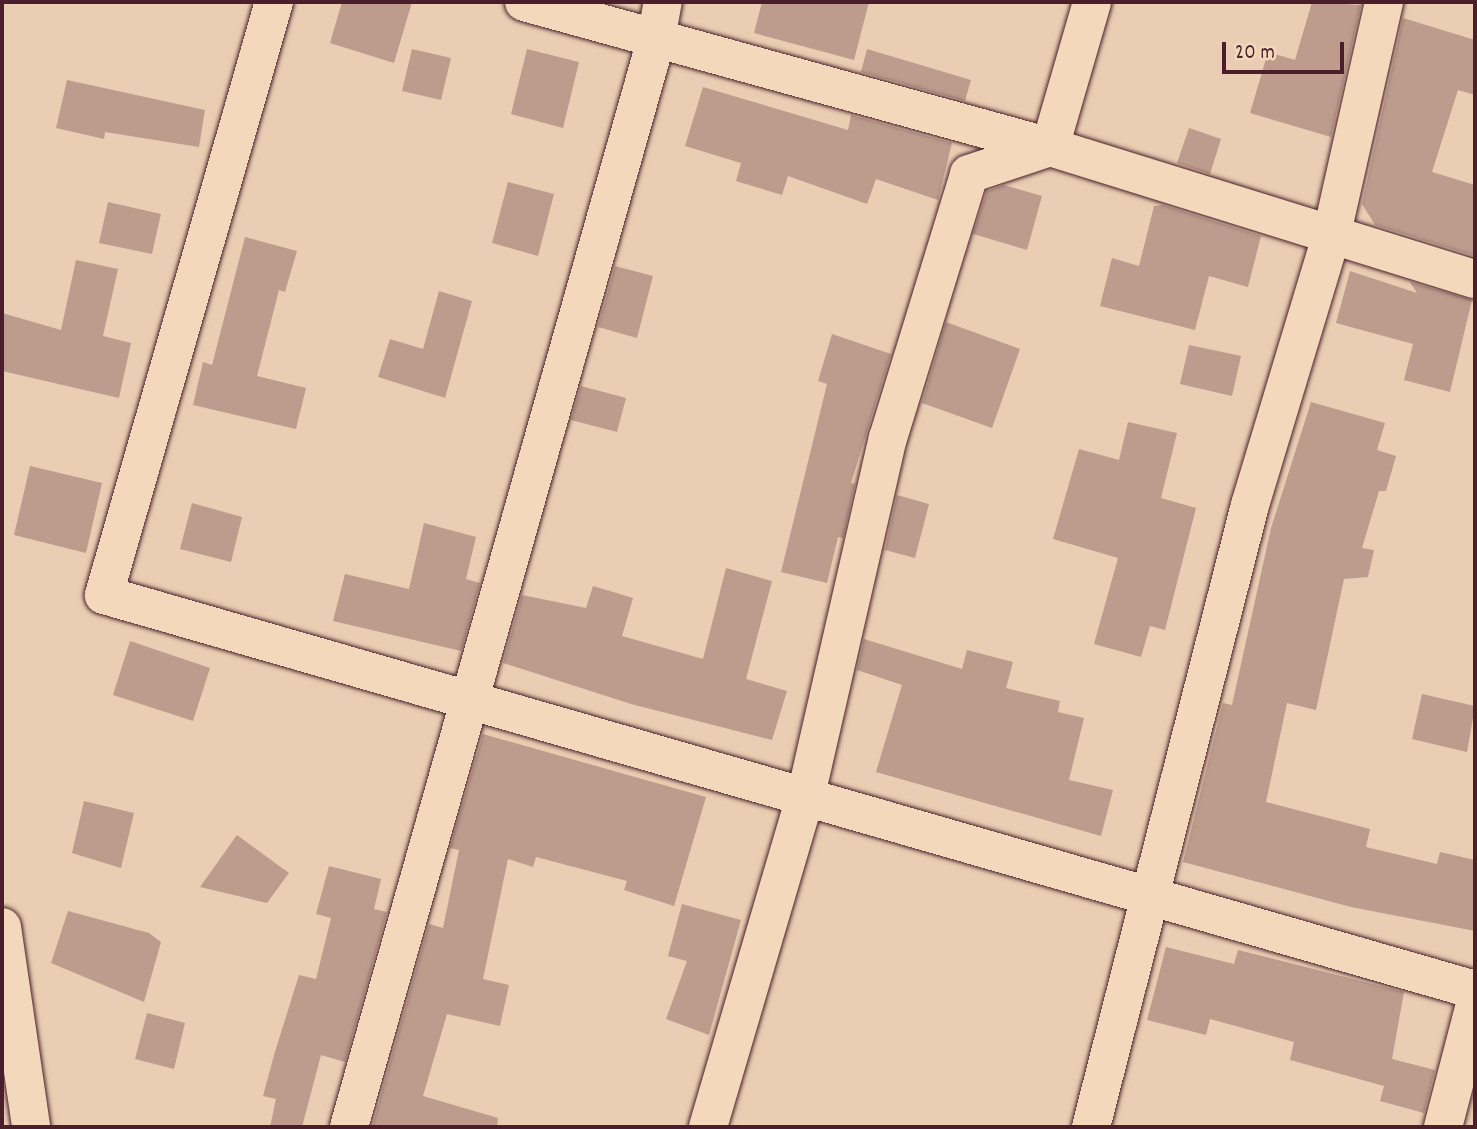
<!DOCTYPE html>
<style>
body{margin:0}
#map{position:relative;width:1477px;height:1129px;overflow:hidden;background:#eacdb2;font-family:Dekko,sans-serif}
div>[style]{position:absolute}
[style*='--x']{left:calc(var(--x)*1px);top:calc(var(--y)*1px);width:calc(var(--w)*1px);rotate:calc(var(--a)*1deg)}
.building>*{inset:0;background:#bd9c8d}
.roads{filter:drop-shadow(0 0 2px #4a1f2b) drop-shadow(0 0 2px #4a1f2b)}
.street>*{height:38px;margin:-19px;padding:0 19px;transform-origin:19px;border-radius:19px;background:#f4d8bb}
span{translate:-50% -50%;white-space:nowrap;text-align:center;line-height:1.15;-webkit-text-stroke:7px #f4d8bb;paint-order:stroke}
.frame{position:absolute;inset:0;border:4px solid #4a1f2b;pointer-events:none}
.scale{position:absolute;left:1222px;top:42px;width:122px;height:32px;box-sizing:border-box;border:4px solid #4a1f2b;border-top:0;padding-left:9px;font-size:21px;line-height:24px;white-space:nowrap;color:#4a1f2b;-webkit-text-stroke:5px #f4d8bb;paint-order:stroke}
</style>
<div id="map">
<div class="building">
<div style="clip-path:polygon(342px 2px,412px 2px,394px 63px,330px 43px)"></div>
<div style="clip-path:polygon(762px 2px,869px 2px,854px 60px,754px 33px)"></div>
<div style="clip-path:polygon(1312px 2px,1361px 5px,1331px 137px,1250px 113px,1268px 52px,1295px 60px)"></div>
<div style="clip-path:polygon(1403px 18px,1475px 40px,1475px 95px,1458px 90px,1432px 172px,1475px 185px,1475px 256px,1375px 225px,1362px 204px)"></div>
<div style="clip-path:polygon(412px 49px,451px 58px,441px 100px,402px 91px)"></div>
<div style="clip-path:polygon(527px 49px,579px 62px,563px 128px,511px 114px)"></div>
<div style="clip-path:polygon(867px 49px,971px 80px,965px 101px,861px 72px)"></div>
<div style="clip-path:polygon(67px 80px,205px 110px,199px 147px,105px 132px,104px 139px,56px 128px)"></div>
<div style="clip-path:polygon(703px 87px,848px 130px,851px 115px,952px 143px,938px 200px,876px 179px,867px 204px,788px 176px,782px 195px,736px 181px,741px 163px,685px 146px)"></div>
<div style="clip-path:polygon(1189px 128px,1221px 139px,1210px 174px,1177px 163px)"></div>
<div style="clip-path:polygon(508px 182px,554px 194px,538px 256px,492px 243px)"></div>
<div style="clip-path:polygon(1004px 185px,1042px 196px,1027px 250px,973px 234px,987px 191px)"></div>
<div style="clip-path:polygon(108px 202px,161px 214px,152px 254px,99px 243px)"></div>
<div style="clip-path:polygon(1163px 205px,1261px 236px,1248px 287px,1209px 276px,1195px 330px,1100px 306px,1112px 258px,1139px 266px,1154px 206px)"></div>
<div style="clip-path:polygon(245px 237px,297px 251px,285px 292px,279px 290px,257px 376px,306px 388px,296px 429px,193px 405px,203px 362px,212px 365px)"></div>
<div style="clip-path:polygon(76px 260px,118px 269px,103px 336px,131px 343px,119px 398px,2px 371px,2px 313px,61px 330px)"></div>
<div style="clip-path:polygon(615px 266px,653px 276px,637px 338px,598px 327px)"></div>
<div style="clip-path:polygon(1350px 271px,1417px 293px,1410px 282px,1472px 300px,1450px 392px,1404px 380px,1413px 344px,1336px 323px)"></div>
<div style="clip-path:polygon(439px 291px,472px 301px,445px 398px,378px 377px,390px 339px,423px 349px)"></div>
<div style="clip-path:polygon(946px 322px,1020px 349px,992px 428px,922px 403px)"></div>
<div style="clip-path:polygon(832px 334px,891px 354px,851px 483px,855px 484px,843px 538px,838px 537px,827px 583px,781px 572px,827px 384px,818px 381px)"></div>
<div style="clip-path:polygon(1189px 345px,1241px 356px,1232px 396px,1180px 384px)"></div>
<div style="clip-path:polygon(581px 386px,626px 398px,617px 432px,571px 420px)"></div>
<div style="clip-path:polygon(1311px 402px,1385px 423px,1377px 450px,1396px 456px,1386px 491px,1379px 491px,1362px 548px,1374px 550px,1368px 577px,1344px 579px,1316px 710px,1287px 703px,1266px 802px,1370px 829px,1366px 847px,1437px 864px,1440px 852px,1475px 860px,1475px 931px,1351px 907px,1183px 862px,1223px 703px,1232px 705px,1271px 528px)"></div>
<div style="clip-path:polygon(1128px 422px,1177px 433px,1161px 498px,1196px 508px,1165px 630px,1150px 626px,1141px 657px,1094px 644px,1118px 558px,1053px 539px,1079px 449px,1119px 460px)"></div>
<div style="clip-path:polygon(30px 466px,102px 483px,86px 553px,14px 535px)"></div>
<div style="clip-path:polygon(897px 495px,929px 504px,915px 558px,885px 550px)"></div>
<div style="clip-path:polygon(192px 503px,242px 517px,231px 562px,180px 549px)"></div>
<div style="clip-path:polygon(424px 523px,476px 537px,466px 579px,480px 583px,461px 651px,333px 621px,345px 574px,409px 589px)"></div>
<div style="clip-path:polygon(726px 568px,772px 581px,746px 679px,787px 691px,772px 740px,631px 704px,503px 663px,522px 595px,586px 608px,593px 586px,633px 598px,622px 636px,703px 659px)"></div>
<div style="clip-path:polygon(864px 639px,962px 669px,967px 650px,1013px 662px,1006px 688px,1060px 701px,1058px 712px,1084px 718px,1069px 780px,1113px 790px,1101px 836px,876px 772px,902px 685px,857px 670px)"></div>
<div style="clip-path:polygon(130px 641px,210px 668px,193px 721px,113px 695px)"></div>
<div style="clip-path:polygon(1422px 694px,1475px 706px,1467px 752px,1412px 739px)"></div>
<div style="clip-path:polygon(483px 734px,706px 797px,674px 906px,624px 890px,627px 881px,536px 857px,533px 867px,508px 859px,483px 979px,509px 985px,500px 1026px,447px 1014px,423px 1096px,498px 1118px,497px 1127px,372px 1127px,429px 924px,443px 928px,459px 850px,450px 848px)"></div>
<div style="clip-path:polygon(84px 801px,134px 813px,121px 868px,72px 853px)"></div>
<div style="clip-path:polygon(237px 835px,289px 873px,267px 903px,200px 887px)"></div>
<div style="clip-path:polygon(329px 866px,381px 879px,374px 909px,387px 912px,345px 1062px,321px 1055px,302px 1127px,270px 1127px,276px 1099px,263px 1096px,274px 1055px,299px 975px,316px 979px,331px 918px,316px 914px)"></div>
<div style="clip-path:polygon(682px 904px,741px 920px,709px 1035px,666px 1019px,687px 961px,668px 956px)"></div>
<div style="clip-path:polygon(68px 911px,149px 933px,161px 942px,144px 1002px,51px 963px)"></div>
<div style="clip-path:polygon(1166px 947px,1234px 964px,1238px 950px,1404px 992px,1392px 1059px,1435px 1070px,1424px 1113px,1380px 1101px,1384px 1086px,1290px 1060px,1294px 1042px,1210px 1019px,1206px 1035px,1147px 1020px)"></div>
<div style="clip-path:polygon(147px 1013px,185px 1023px,174px 1069px,135px 1059px)"></div>
</div>
<div class="roads">
<div class="street">
<div style="--x:274;--y:2;--w:617;--a:106"></div>
<div style="--x:104;--y:595;--w:1427;--a:16.07"></div>
<div style="--x:524;--y:2;--w:546;--a:15.41"></div>
<div style="--x:1050;--y:147;--w:445;--a:17.3"></div>
<div style="--x:2;--y:927;--w:202;--a:81.7"></div>
<div style="--x:349;--y:1127;--w:1130;--a:-74.23"></div>
<div style="--x:656;--y:40;--w:39;--a:-80"></div>
<div style="--x:708;--y:1127;--w:346;--a:-73.6"></div>
<div style="--x:806;--y:795;--w:366;--a:-77.1"></div>
<div style="--x:888;--y:438;--w:276;--a:-72.9"></div>
<div style="--x:969;--y:174;--w:85;--a:-18.4"></div>
<div style="--x:1050;--y:147;--w:151;--a:-73.8"></div>
<div style="--x:1091;--y:1127;--w:642;--a:-75.66"></div>
<div style="--x:1250;--y:505;--w:284;--a:-73.2"></div>
<div style="--x:1332;--y:233;--w:237;--a:-77.3"></div>
<div style="--x:1443;--y:1127;--w:127;--a:-75.4"></div>
</div>
</div>
<div class="frame"></div>
<div class="scale">20 m</div>
</div>
